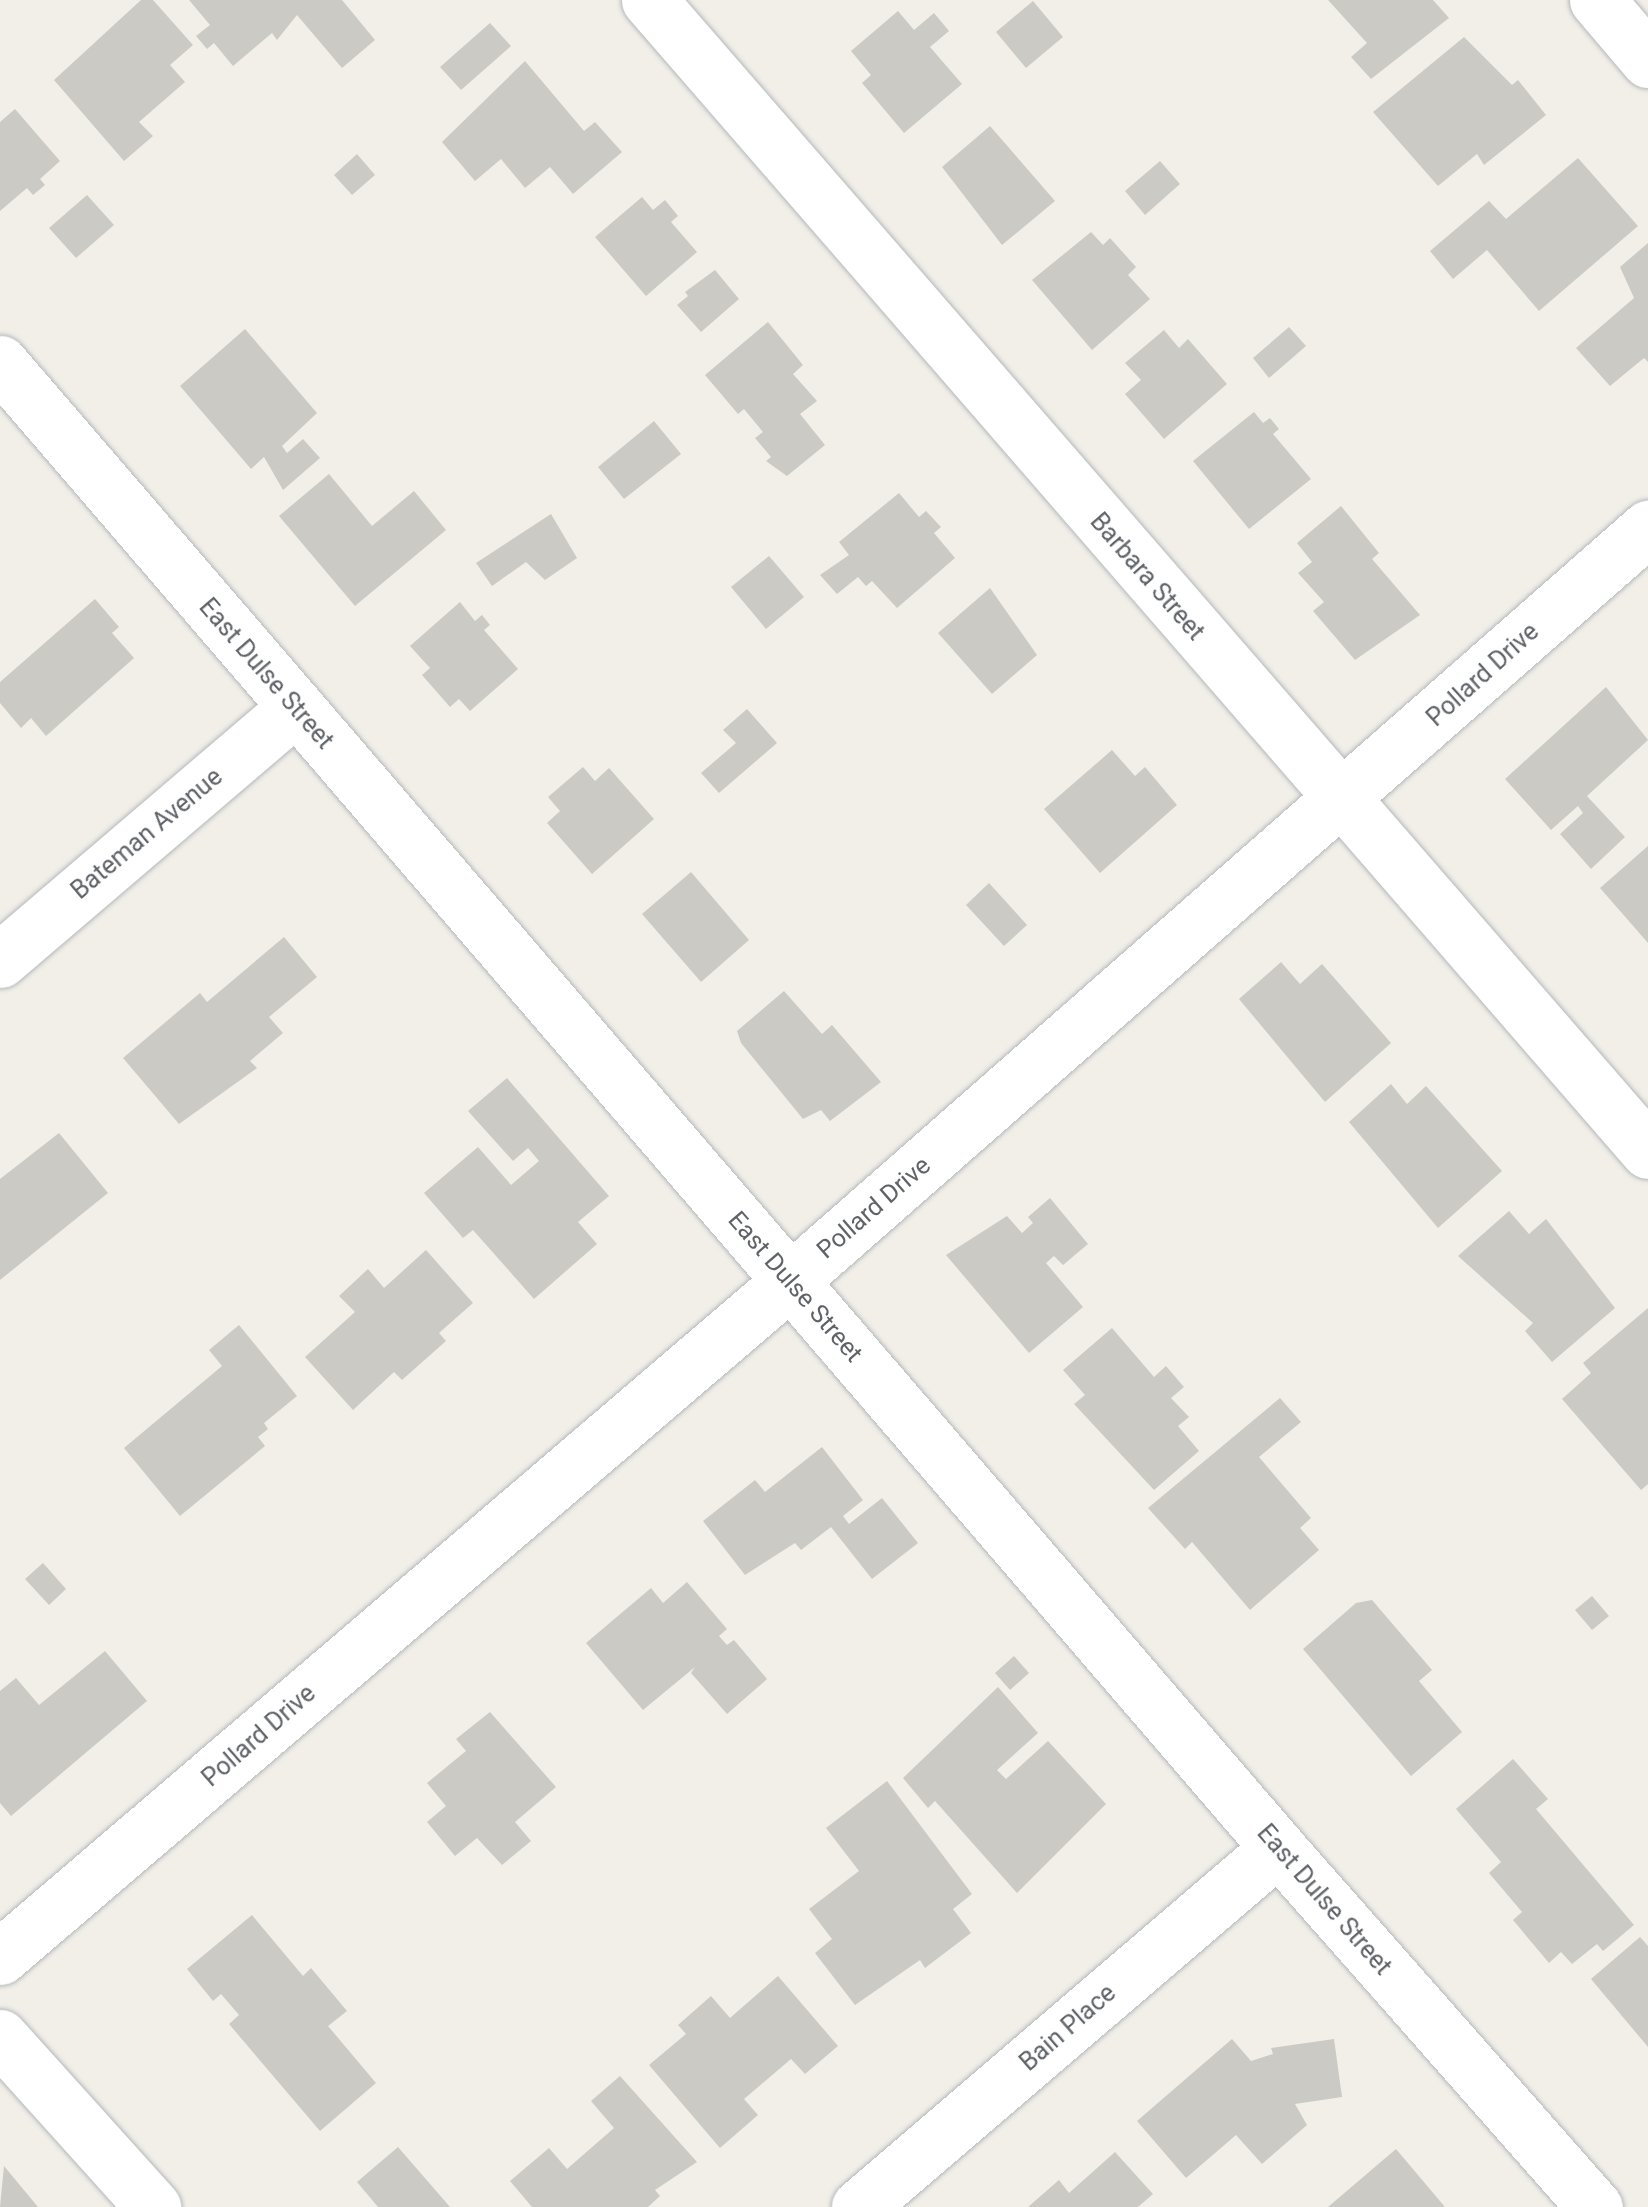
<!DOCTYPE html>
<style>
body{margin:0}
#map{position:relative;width:1648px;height:2207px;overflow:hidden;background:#f1efe8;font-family:Roboto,sans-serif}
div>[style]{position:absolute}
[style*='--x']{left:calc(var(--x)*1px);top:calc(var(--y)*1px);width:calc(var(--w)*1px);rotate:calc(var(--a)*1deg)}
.building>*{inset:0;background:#cccac5}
.roads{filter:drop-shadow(0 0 2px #b5b8bc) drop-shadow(0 0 2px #b5b8bc)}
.street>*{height:55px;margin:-27.5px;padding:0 27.5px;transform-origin:27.5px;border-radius:27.5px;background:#fff}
.secondary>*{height:55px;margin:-27.5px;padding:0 27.5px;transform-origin:27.5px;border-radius:27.5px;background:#fff}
span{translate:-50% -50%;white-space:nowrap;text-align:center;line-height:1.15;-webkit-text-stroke:8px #fff;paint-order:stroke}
.street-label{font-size:25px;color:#5f6368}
</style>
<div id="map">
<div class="building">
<div style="clip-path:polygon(141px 0,153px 0,193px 45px,170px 65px,185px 82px,139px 122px,153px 136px,124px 161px,54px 80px)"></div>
<div style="clip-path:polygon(189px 0,342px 0,375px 40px,342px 68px,297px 15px,277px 40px,272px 33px,233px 66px,214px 43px,207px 49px,196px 36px,210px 25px)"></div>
<div style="clip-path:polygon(1328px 0,1433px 0,1449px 18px,1371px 79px,1351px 57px,1367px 43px)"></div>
<div style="clip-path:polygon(1033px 1px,1063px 37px,1026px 68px,996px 32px)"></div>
<div style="clip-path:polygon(898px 11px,914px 30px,934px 13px,949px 31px,930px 47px,962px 84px,904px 133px,862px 83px,871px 75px,851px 51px)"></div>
<div style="clip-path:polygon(490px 23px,511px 46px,461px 90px,440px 67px)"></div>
<div style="clip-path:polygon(1464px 37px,1512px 85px,1518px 80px,1546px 115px,1484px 165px,1477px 154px,1438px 186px,1373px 112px)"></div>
<div style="clip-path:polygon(525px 61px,584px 131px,595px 122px,622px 152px,573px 194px,550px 167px,525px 188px,501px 159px,475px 181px,442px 142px)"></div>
<div style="clip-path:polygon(15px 109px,60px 161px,40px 179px,45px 185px,33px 195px,27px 188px,0 211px,0 122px)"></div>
<div style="clip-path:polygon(990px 126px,1055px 201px,1002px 245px,942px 167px)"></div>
<div style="clip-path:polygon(357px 154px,375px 175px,352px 195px,334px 175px)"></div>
<div style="clip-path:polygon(1578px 158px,1638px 226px,1539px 311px,1487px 250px,1453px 279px,1430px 251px,1489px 201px,1506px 219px)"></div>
<div style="clip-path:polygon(1160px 161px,1180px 184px,1145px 215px,1125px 191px)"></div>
<div style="clip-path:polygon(87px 195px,114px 225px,76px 258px,49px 228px)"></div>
<div style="clip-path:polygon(642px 197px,653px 210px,665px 200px,678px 216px,671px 222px,697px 252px,646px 296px,595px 237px)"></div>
<div style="clip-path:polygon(1091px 232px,1103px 245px,1110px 238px,1136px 267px,1128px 275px,1150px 299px,1092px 350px,1032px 280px)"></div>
<div style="clip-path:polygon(1648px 243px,1648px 362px,1644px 358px,1610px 386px,1576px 348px,1634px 298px,1620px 267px)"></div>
<div style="clip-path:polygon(715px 270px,739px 299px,701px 332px,677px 305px,688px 296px,685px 292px)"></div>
<div style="clip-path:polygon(768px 322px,803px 365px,793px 374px,817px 401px,800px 414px,825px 445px,787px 476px,766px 461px,771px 457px,755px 438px,763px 432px,744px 409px,738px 414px,705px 375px)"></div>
<div style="clip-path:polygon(1289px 327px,1306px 346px,1269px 378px,1253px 358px)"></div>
<div style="clip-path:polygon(245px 329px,317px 413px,282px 446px,287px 453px,303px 439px,320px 458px,283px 490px,264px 457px,251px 469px,180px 386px)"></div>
<div style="clip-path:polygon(1164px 330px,1179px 348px,1188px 339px,1227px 384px,1164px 439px,1125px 394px,1141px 380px,1125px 363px)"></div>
<div style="clip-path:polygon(1254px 412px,1263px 423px,1270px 418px,1279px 429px,1273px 434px,1311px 479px,1249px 529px,1193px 461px)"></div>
<div style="clip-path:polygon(654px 421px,681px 454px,624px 499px,598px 467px)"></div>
<div style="clip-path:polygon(329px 474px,372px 526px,414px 491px,446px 530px,355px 606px,279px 516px)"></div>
<div style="clip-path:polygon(899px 493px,919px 517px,926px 511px,941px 527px,934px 533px,955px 558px,897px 608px,872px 581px,866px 586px,858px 577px,837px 594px,820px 575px,849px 555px,839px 542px)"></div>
<div style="clip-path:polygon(1341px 506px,1379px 553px,1372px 559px,1420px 615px,1355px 660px,1313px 611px,1324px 602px,1298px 573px,1312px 562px,1297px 543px)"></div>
<div style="clip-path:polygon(551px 514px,577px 558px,545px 580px,526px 562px,492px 586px,476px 563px)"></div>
<div style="clip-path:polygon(769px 556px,804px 597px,766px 629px,731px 587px)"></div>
<div style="clip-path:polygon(990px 588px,1037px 655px,992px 694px,938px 633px)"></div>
<div style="clip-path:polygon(95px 599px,119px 627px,112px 633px,134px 658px,46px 736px,31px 718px,21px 728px,0 703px,0 682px)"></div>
<div style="clip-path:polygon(460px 602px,475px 621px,482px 615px,490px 625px,484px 630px,518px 669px,470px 711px,459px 699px,450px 707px,422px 675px,430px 668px,410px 646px)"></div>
<div style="clip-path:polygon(1606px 687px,1648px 740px,1587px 796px,1625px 837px,1591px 869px,1560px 834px,1583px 813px,1578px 806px,1551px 830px,1505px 779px)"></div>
<div style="clip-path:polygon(747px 709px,777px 743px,719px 793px,701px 773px,736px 743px,723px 730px)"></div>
<div style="clip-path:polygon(1112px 750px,1135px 776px,1145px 767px,1177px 805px,1100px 873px,1044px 809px)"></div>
<div style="clip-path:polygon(583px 767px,595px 781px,609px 768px,654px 819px,592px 874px,547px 823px,560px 811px,548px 797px)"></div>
<div style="clip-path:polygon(1648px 846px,1648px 943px,1600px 888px)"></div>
<div style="clip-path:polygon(691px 872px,749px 940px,701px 982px,642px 914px)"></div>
<div style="clip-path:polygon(989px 883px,1027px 925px,1004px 946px,966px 905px)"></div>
<div style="clip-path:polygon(284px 937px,317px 977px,269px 1017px,283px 1033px,250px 1061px,257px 1068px,179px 1124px,123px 1058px,200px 993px,207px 1002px)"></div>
<div style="clip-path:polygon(1281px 962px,1300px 984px,1322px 964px,1391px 1043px,1325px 1102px,1239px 999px)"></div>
<div style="clip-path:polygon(784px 991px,822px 1034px,832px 1025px,881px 1082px,830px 1121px,821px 1110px,803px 1119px,741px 1043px,737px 1031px)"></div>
<div style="clip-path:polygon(507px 1078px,609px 1196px,578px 1222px,597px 1244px,534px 1299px,473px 1230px,463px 1238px,424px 1193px,478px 1147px,511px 1185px,539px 1161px,528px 1148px,513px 1161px,468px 1111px)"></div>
<div style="clip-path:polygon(1391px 1084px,1407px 1104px,1426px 1086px,1502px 1171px,1438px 1228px,1349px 1122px)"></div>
<div style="clip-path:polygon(59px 1133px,108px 1193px,0 1280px,0 1179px)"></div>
<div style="clip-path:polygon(1050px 1198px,1088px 1244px,1063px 1265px,1054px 1256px,1046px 1263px,1083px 1307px,1029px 1353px,946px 1255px,1007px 1216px,1022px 1233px,1033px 1223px,1028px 1217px)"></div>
<div style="clip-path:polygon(1509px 1211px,1529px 1234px,1546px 1219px,1615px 1308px,1552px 1362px,1525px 1331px,1533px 1323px,1458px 1256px)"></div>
<div style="clip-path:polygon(426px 1250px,473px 1303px,439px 1333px,446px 1341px,402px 1380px,394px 1372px,353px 1410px,305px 1357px,355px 1312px,339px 1296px,368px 1269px,384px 1288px)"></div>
<div style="clip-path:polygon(1648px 1308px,1648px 1484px,1641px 1490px,1562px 1399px,1591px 1373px,1583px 1363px)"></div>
<div style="clip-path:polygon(239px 1325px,297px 1396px,264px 1423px,268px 1429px,258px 1437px,265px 1446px,180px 1516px,124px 1448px,222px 1366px,209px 1350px)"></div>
<div style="clip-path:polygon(1112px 1328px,1154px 1377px,1166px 1366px,1184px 1387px,1171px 1398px,1189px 1417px,1178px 1426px,1199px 1451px,1154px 1490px,1074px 1404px,1085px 1395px,1063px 1370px)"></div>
<div style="clip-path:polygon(1280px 1398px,1301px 1422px,1259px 1457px,1311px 1518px,1300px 1528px,1319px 1550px,1250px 1610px,1192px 1542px,1185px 1549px,1148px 1508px)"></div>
<div style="clip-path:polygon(822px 1447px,863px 1500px,843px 1516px,849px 1524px,882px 1498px,918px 1543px,872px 1579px,831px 1527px,801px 1550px,795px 1543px,745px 1575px,703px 1521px,755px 1480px,765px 1492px)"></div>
<div style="clip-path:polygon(43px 1563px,66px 1589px,49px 1605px,25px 1579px)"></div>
<div style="clip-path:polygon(687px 1582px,727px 1629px,719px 1636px,727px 1645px,734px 1640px,767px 1679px,727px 1714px,691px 1673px,695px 1667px,643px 1710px,586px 1643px,651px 1588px,663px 1603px)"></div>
<div style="clip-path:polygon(1592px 1596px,1609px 1616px,1592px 1630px,1575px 1610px)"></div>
<div style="clip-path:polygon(1372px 1600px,1432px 1670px,1419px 1681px,1462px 1732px,1411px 1776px,1303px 1649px,1356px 1603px)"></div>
<div style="clip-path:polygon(105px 1651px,147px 1701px,11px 1816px,0 1803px,0 1691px,16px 1678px,39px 1705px)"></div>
<div style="clip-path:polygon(1014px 1656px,1029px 1673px,1010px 1690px,995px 1673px)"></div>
<div style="clip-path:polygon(998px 1687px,1038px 1733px,997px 1770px,1006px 1779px,1048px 1741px,1106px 1804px,1017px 1893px,935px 1801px,928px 1808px,903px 1778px)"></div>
<div style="clip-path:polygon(490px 1712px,556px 1787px,515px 1822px,531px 1841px,502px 1865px,477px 1838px,455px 1856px,427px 1822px,446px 1806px,427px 1783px,466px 1751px,456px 1739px)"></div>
<div style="clip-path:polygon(1513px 1759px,1548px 1799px,1536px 1809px,1634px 1925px,1603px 1951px,1597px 1944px,1572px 1964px,1561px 1952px,1549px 1963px,1513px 1920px,1522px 1912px,1489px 1873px,1501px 1862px,1456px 1809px)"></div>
<div style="clip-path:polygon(887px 1781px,972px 1894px,953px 1909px,971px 1933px,925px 1968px,920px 1960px,855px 2005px,815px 1953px,832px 1939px,809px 1909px,859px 1871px,826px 1828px)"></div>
<div style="clip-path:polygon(252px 1915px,303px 1976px,311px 1968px,347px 2011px,328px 2026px,376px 2083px,320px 2131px,229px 2024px,239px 2015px,221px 1994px,213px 2001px,187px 1969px)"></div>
<div style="clip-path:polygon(1640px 1937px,1648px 1946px,1648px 2047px,1591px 1979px)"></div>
<div style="clip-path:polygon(778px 1976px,838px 2046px,805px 2074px,791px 2059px,744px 2099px,758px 2115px,720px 2148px,649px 2065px,686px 2034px,678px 2025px,711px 1996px,730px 2018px)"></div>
<div style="clip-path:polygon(1232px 2039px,1251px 2061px,1273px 2054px,1271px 2048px,1334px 2039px,1342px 2097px,1295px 2104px,1307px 2125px,1262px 2164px,1236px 2135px,1186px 2178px,1137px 2121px)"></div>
<div style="clip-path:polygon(620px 2076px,697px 2162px,655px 2190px,660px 2196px,648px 2207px,532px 2207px,510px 2181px,549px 2148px,567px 2169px,614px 2128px,591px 2101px)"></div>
<div style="clip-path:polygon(398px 2147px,450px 2207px,378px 2207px,357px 2182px)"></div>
<div style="clip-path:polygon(1396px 2149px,1445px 2207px,1328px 2207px)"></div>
<div style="clip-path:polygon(1115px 2152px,1153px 2194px,1138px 2207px,1028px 2207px,1059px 2180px,1069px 2193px)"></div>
<div style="clip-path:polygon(4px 2166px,38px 2207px,0 2207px)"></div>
</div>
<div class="roads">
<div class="street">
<div style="--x:649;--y:0;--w:1524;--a:49.04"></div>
<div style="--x:1597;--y:0;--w:79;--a:49.6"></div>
<div style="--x:0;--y:960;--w:388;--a:-40.5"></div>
<div style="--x:0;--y:1957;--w:1040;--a:-40.55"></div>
<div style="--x:790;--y:1281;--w:1142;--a:-41.27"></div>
<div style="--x:0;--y:2037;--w:229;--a:48"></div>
<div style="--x:859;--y:2207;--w:552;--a:-40.59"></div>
</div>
<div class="secondary">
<div style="--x:0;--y:363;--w:1959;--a:49.28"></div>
<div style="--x:1278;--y:1848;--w:479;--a:48.6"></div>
</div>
</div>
<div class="street-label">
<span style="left:1147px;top:577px;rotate:49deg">Barbara Street</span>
<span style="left:266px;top:674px;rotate:49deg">East Dulse Street</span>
<span style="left:1483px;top:675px;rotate:-42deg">Pollard Drive</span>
<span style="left:147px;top:834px;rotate:-40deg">Bateman Avenue</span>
<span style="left:874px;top:1208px;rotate:-41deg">Pollard Drive</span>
<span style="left:795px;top:1287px;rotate:49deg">East Dulse Street</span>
<span style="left:259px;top:1736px;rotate:-41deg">Pollard Drive</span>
<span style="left:1324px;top:1900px;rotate:49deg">East Dulse Street</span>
<span style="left:1068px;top:2028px;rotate:-41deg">Bain Place</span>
</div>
</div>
